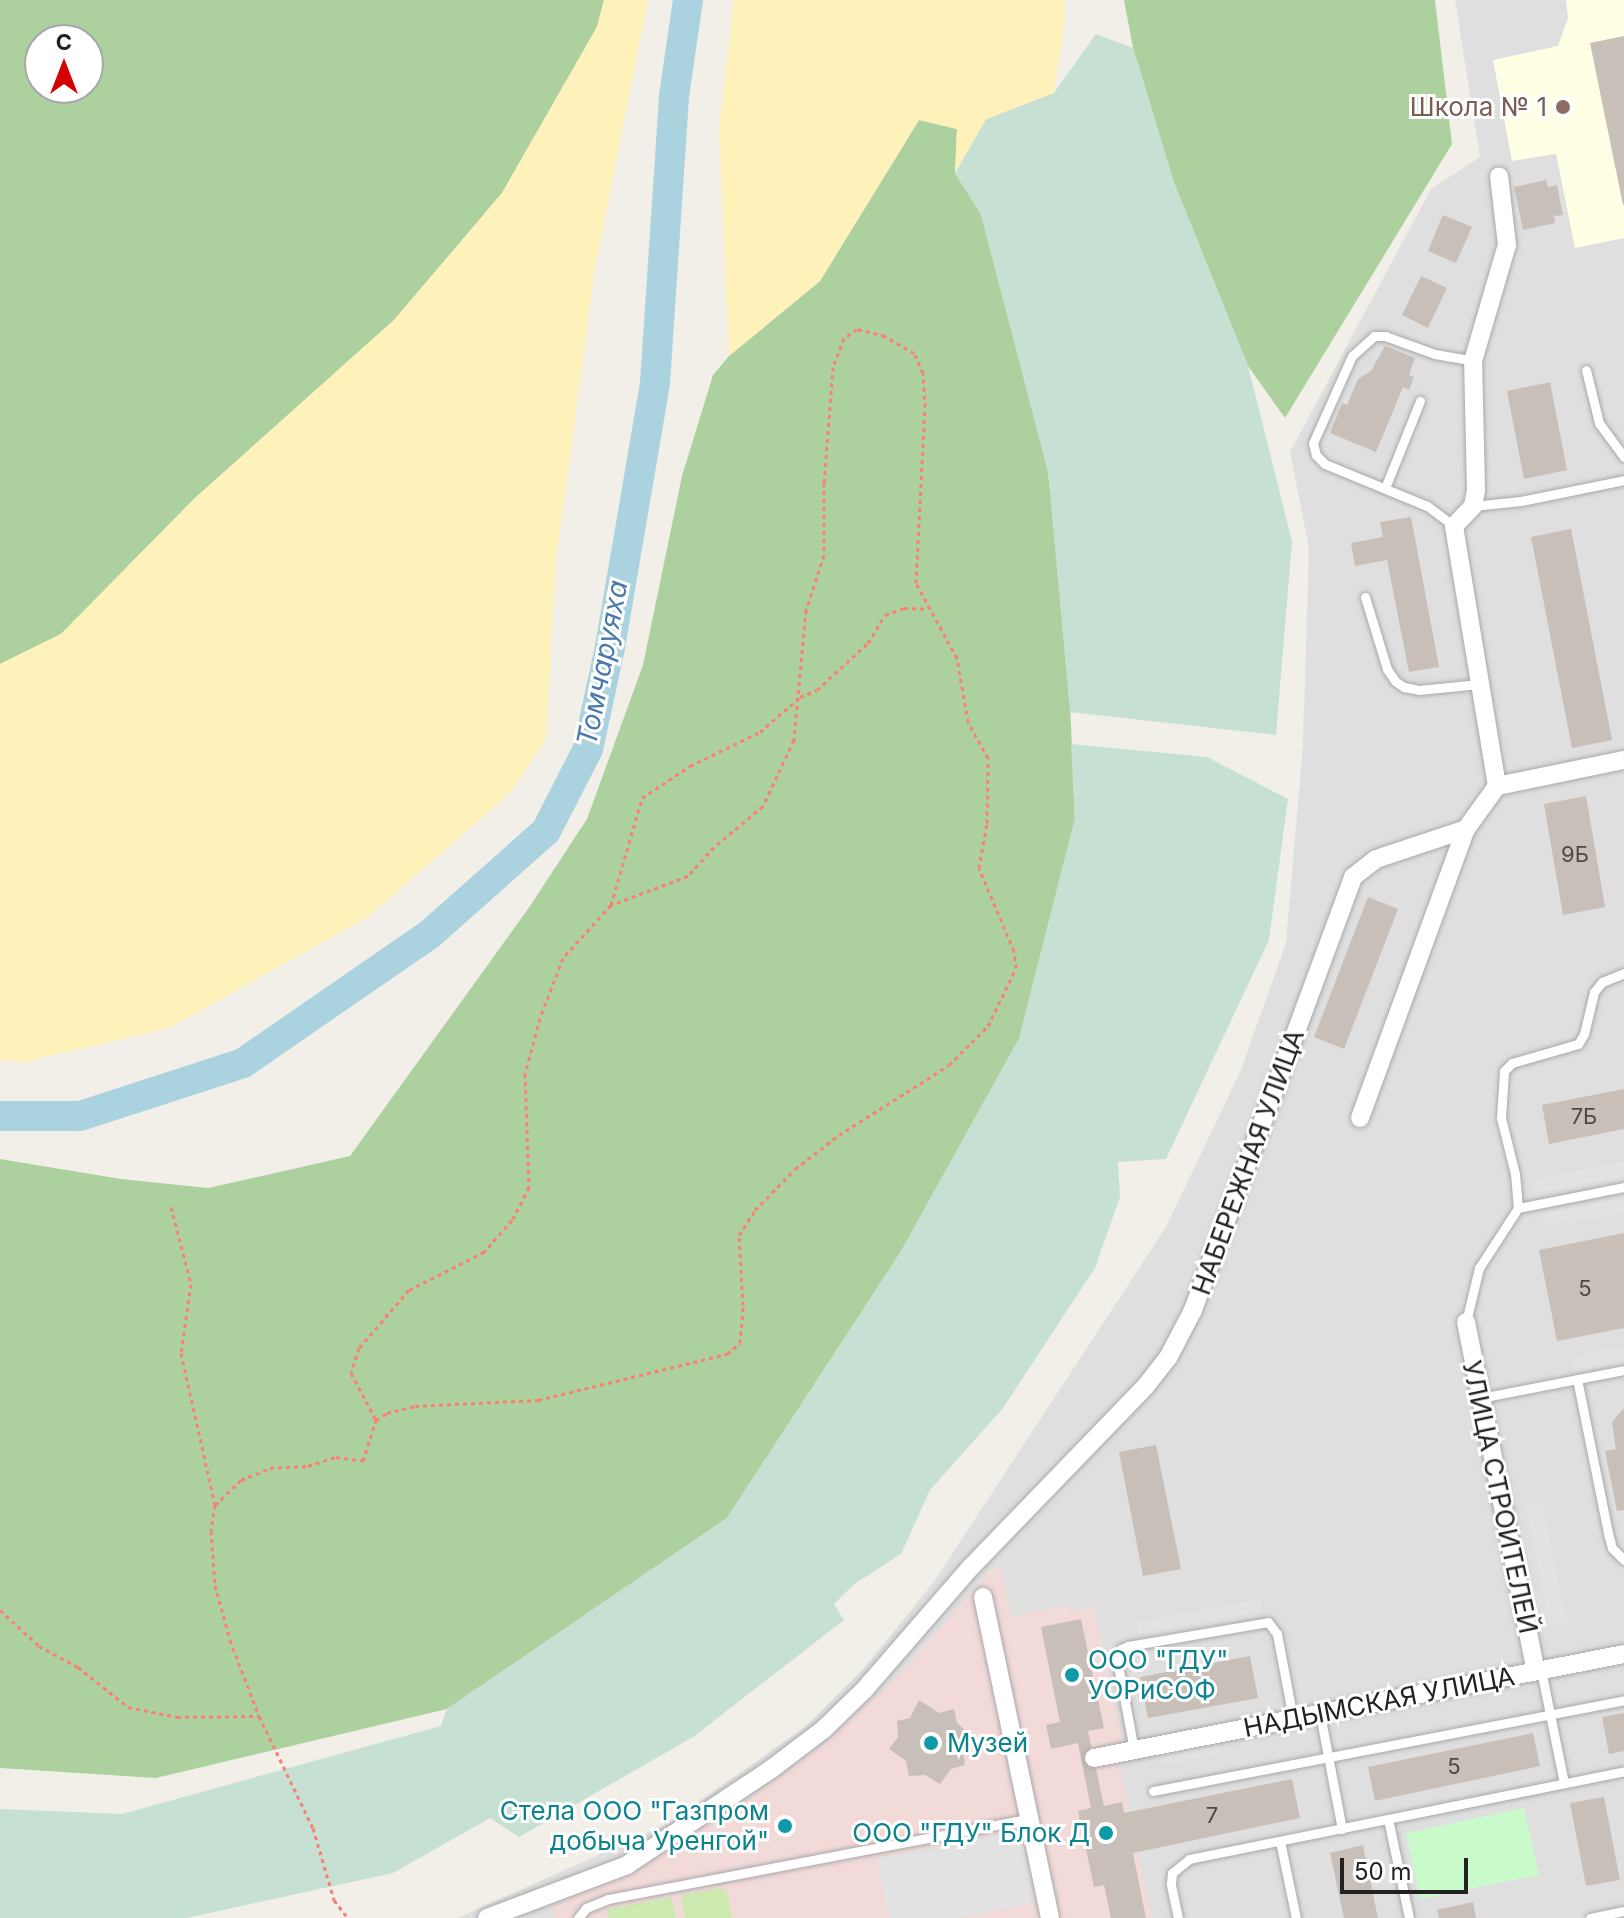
<!DOCTYPE html>
<meta charset="utf-8">
<style>
body{margin:0}
#map{position:relative;width:1624px;height:1918px;overflow:hidden;background:#f2efe9;font-family:Inter,sans-serif}
div>[style]{position:absolute}
[style*='--x']{left:calc(var(--x)*1px);top:calc(var(--y)*1px);width:calc(var(--w)*1px);rotate:calc(var(--a)*1deg)}
.residential>*{inset:0;background:#e0dfdf}
.commercial>*{inset:0;background:#f2dad9}
.education>*{inset:0;background:#ffffe5}
.grass>*{inset:0;background:#cdebb0}
.forest>*{inset:0;background:#add19e}
.wetland>*{inset:0;background:#c6e0d4}
.sand>*{inset:0;background:#fff1ba}
.park>*{inset:0;background:#c8facc}
.parking>*{inset:0;background:#e2e2e2}
.river>*{height:30px;margin:-15px;padding:0 15px;transform-origin:15px;border-radius:15px;background:#aad3df}
.building>*{inset:0;background:#c7bfb8}
.path>*{height:3px;margin-top:-1.5px;transform-origin:0;background:repeating-linear-gradient(90deg,#fa8072 0 4px,transparent 0 8px)}
.roads{filter:drop-shadow(0 0 2px #a9a9a9) drop-shadow(0 0 2px #a9a9a9)}
.lane>*{height:9px;margin:-4.5px;padding:0 4.5px;transform-origin:4.5px;border-radius:4.5px;background:#fff}
.street>*{height:18px;margin:-9px;padding:0 9px;transform-origin:9px;border-radius:9px;background:#fff}
.dots>*{width:22px;height:22px;translate:-50% -50%;box-sizing:border-box;border:4px solid #fff;border-radius:50%}
span{translate:-50% -50%;white-space:nowrap;text-align:center;line-height:1.15;-webkit-text-stroke:6px #fff;paint-order:stroke}
.number-label{font-size:22px;color:#4b4948}
.number-label span{-webkit-text-stroke-width:0}
.education-label{font-size:26px;color:#785e54}
.right{translate:-100% -50%;text-align:right}
.street-label{font-size:26px;color:#222}
.culture-label{font-size:26px;color:#0d838f}
.left{translate:0 -50%;text-align:left}
.water-label{font-size:28px;color:#4a7aab;font-style:italic}
.north{position:absolute;left:24px;top:24px;width:80px;height:80px;box-sizing:border-box;background:#fff;border:2px solid #a7a7a7;border-radius:50%;rotate:0deg;font-size:22px;font-weight:700;line-height:32px;text-align:center;color:#222}
.north::after{content:'';display:block;margin:auto;width:28px;height:36px;background:#d40000;clip-path:polygon(50% 0,100% 100%,50% 72%,0 100%)}
.scale{position:absolute;left:1340px;top:1858px;width:128px;height:36px;box-sizing:border-box;border:4px solid #222;border-top:0;padding-left:10px;font-size:24px;line-height:28px;white-space:nowrap;color:#222;-webkit-text-stroke:6px #fff;paint-order:stroke}
</style>
<div id="map">
<div class="residential">
<div style="clip-path:polygon(1455px 0,1624px 0,1624px 1918px,458px 1918px,669px 1823px,805px 1727px,864px 1668px,933px 1583px,1166px 1227px,1241px 1070px,1286px 943px,1303px 745px,1309px 548px,1290px 452px,1431px 189px,1480px 157px)"></div>
</div>
<div class="commercial">
<div style="clip-path:polygon(1001px 1567px,1011px 1617px,1068px 1605px,1070px 1612px,1094px 1607px,1127px 1764px,1120px 1766px,1152px 1918px,555px 1918px,553px 1906px,568px 1903px,566px 1889px,629px 1871px,763px 1789px,826px 1743px,906px 1668px,992px 1569px)"></div>
</div>
<div class="education">
<div style="clip-path:polygon(1566px 0,1624px 0,1624px 238px,1575px 248px,1556px 154px,1512px 161px,1493px 60px,1558px 46px,1568px 18px)"></div>
</div>
<div class="grass">
<div style="clip-path:polygon(721px 1888px,727px 1891px,732px 1918px,685px 1918px,681px 1895px)"></div>
<div style="clip-path:polygon(672px 1897px,676px 1918px,609px 1918px,607px 1909px)"></div>
</div>
<div class="forest">
<div style="clip-path:polygon(evenodd,0 0,604px 0,597px 27px,502px 193px,394px 320px,195px 498px,61px 634px,0 664px,0 0,40px 40px,88px 40px,88px 88px,40px 88px,40px 40px)"></div>
<div style="clip-path:polygon(1124px 0,1435px 0,1452px 144px,1285px 418px,1248px 366px,1174px 183px,1133px 48px)"></div>
<div style="clip-path:polygon(919px 120px,957px 129px,955px 173px,981px 214px,1048px 471px,1068px 656px,1075px 819px,1019px 1039px,900px 1253px,727px 1518px,447px 1709px,156px 1778px,0 1768px,0 1159px,121px 1179px,208px 1188px,350px 1156px,528px 909px,587px 819px,643px 665px,682px 476px,713px 375px,729px 356px,820px 281px)"></div>
</div>
<div class="wetland">
<div style="clip-path:polygon(1096px 34px,1133px 48px,1174px 183px,1248px 366px,1270px 453px,1292px 542px,1276px 735px,1070px 712px,1048px 471px,981px 214px,955px 173px,986px 119px,1054px 93px)"></div>
<div style="clip-path:polygon(1071px 744px,1207px 757px,1288px 799px,1269px 940px,1166px 1159px,1118px 1162px,1120px 1197px,1095px 1268px,1003px 1408px,930px 1490px,901px 1554px,853px 1585px,834px 1604px,844px 1620px,693px 1737px,519px 1837px,490px 1818px,393px 1873px,186px 1918px,0 1918px,0 1809px,122px 1814px,441px 1726px,447px 1709px,727px 1518px,900px 1253px,1019px 1039px,1075px 819px)"></div>
</div>
<div class="sand">
<div style="clip-path:polygon(604px 0,648px 0,595px 269px,555px 569px,546px 739px,510px 793px,368px 917px,169px 1028px,25px 1062px,0 1060px,0 664px,61px 634px,195px 498px,394px 320px,502px 193px,597px 27px)"></div>
<div style="clip-path:polygon(734px 0,1064px 0,1065px 20px,1054px 93px,986px 119px,955px 173px,957px 129px,919px 120px,820px 281px,729px 356px,719px 129px)"></div>
</div>
<div class="park">
<div style="clip-path:polygon(1524px 1808px,1539px 1875px,1420px 1899px,1406px 1833px)"></div>
</div>
<div class="parking">
<div style="clip-path:polygon(1624px 1162px,1624px 1176px,1534px 1194px,1531px 1181px)"></div>
<div style="clip-path:polygon(1624px 1198px,1624px 1212px,1544px 1227px,1541px 1214px)"></div>
<div style="clip-path:polygon(1624px 1347px,1624px 1361px,1575px 1370px,1572px 1357px)"></div>
<div style="clip-path:polygon(1542px 1500px,1567px 1621px,1549px 1625px,1525px 1503px)"></div>
<div style="clip-path:polygon(1260px 1600px,1262px 1611px,1138px 1634px,1136px 1623px)"></div>
<div style="clip-path:polygon(1217px 1742px,1220px 1754px,1160px 1765px,1158px 1752px)"></div>
<div style="clip-path:polygon(1019px 1830px,1034px 1903px,959px 1918px,889px 1918px,877px 1858px)"></div>
</div>
<div class="river">
<div style="--x:0;--y:1116;--w:80;--a:0"></div>
<div style="--x:80;--y:1116;--w:171;--a:-18"></div>
<div style="--x:243;--y:1063;--w:227;--a:-34.6"></div>
<div style="--x:430;--y:934;--w:155;--a:-41.6"></div>
<div style="--x:546;--y:831;--w:92;--a:-62.9"></div>
<div style="--x:588;--y:749;--w:104;--a:-77.8"></div>
<div style="--x:610;--y:647;--w:268;--a:-80.3"></div>
<div style="--x:655;--y:383;--w:288;--a:-86.2"></div>
<div style="--x:674;--y:96;--w:97;--a:-81.7"></div>
</div>
<div class="building">
<div style="clip-path:polygon(1624px 36px,1624px 205px,1623px 205px,1590px 43px)"></div>
<div style="clip-path:polygon(1546px 180px,1548px 187px,1557px 185px,1563px 215px,1554px 216px,1555px 223px,1523px 230px,1514px 187px)"></div>
<div style="clip-path:polygon(1443px 215px,1472px 227px,1456px 263px,1428px 251px)"></div>
<div style="clip-path:polygon(1421px 276px,1447px 288px,1428px 328px,1402px 315px)"></div>
<div style="clip-path:polygon(1385px 346px,1415px 358px,1409px 375px,1414px 377px,1409px 390px,1403px 387px,1376px 452px,1330px 433px,1342px 403px,1347px 405px,1358px 379px,1371px 371px)"></div>
<div style="clip-path:polygon(1550px 382px,1567px 470px,1524px 479px,1507px 391px)"></div>
<div style="clip-path:polygon(1411px 517px,1439px 667px,1409px 672px,1387px 560px,1355px 566px,1351px 543px,1383px 537px,1380px 522px)"></div>
<div style="clip-path:polygon(1571px 529px,1612px 740px,1572px 748px,1531px 537px)"></div>
<div style="clip-path:polygon(1586px 796px,1605px 907px,1563px 915px,1544px 804px)"></div>
<div style="clip-path:polygon(1368px 897px,1398px 909px,1344px 1049px,1314px 1037px)"></div>
<div style="clip-path:polygon(1624px 1089px,1624px 1129px,1549px 1144px,1542px 1105px)"></div>
<div style="clip-path:polygon(1624px 1233px,1624px 1328px,1557px 1341px,1539px 1250px)"></div>
<div style="clip-path:polygon(1624px 1408px,1624px 1510px,1617px 1511px,1605px 1451px,1616px 1449px,1612px 1422px)"></div>
<div style="clip-path:polygon(1156px 1445px,1181px 1569px,1143px 1576px,1119px 1452px)"></div>
<div style="clip-path:polygon(1081px 1619px,1104px 1728px,1088px 1731px,1104px 1806px,1122px 1802px,1124px 1813px,1292px 1779px,1300px 1818px,1133px 1853px,1146px 1918px,1111px 1918px,1104px 1885px,1094px 1887px,1078px 1811px,1091px 1808px,1078px 1743px,1051px 1749px,1046px 1725px,1060px 1722px,1041px 1627px)"></div>
<div style="clip-path:polygon(1250px 1656px,1258px 1698px,1148px 1718px,1140px 1677px)"></div>
<div style="clip-path:polygon(919px 1700px,939px 1713px,954px 1709px,957px 1723px,972px 1736px,963px 1752px,965px 1765px,951px 1769px,940px 1784px,925px 1775px,909px 1776px,906px 1761px,889px 1749px,898px 1737px,897px 1721px,910px 1718px)"></div>
<div style="clip-path:polygon(1624px 1713px,1624px 1751px,1609px 1754px,1602px 1717px)"></div>
<div style="clip-path:polygon(1533px 1733px,1540px 1766px,1375px 1801px,1368px 1767px)"></div>
<div style="clip-path:polygon(1604px 1797px,1620px 1880px,1586px 1886px,1570px 1803px)"></div>
<div style="clip-path:polygon(1363px 1845px,1378px 1918px,1344px 1918px,1330px 1853px)"></div>
<div style="clip-path:polygon(1473px 1902px,1476px 1918px,1439px 1918px,1437px 1910px)"></div>
</div>
<div class="path">
<div style="--x:611;--y:905;--w:111;--a:-73.8"></div>
<div style="--x:642;--y:798;--w:58;--a:-33.7"></div>
<div style="--x:690;--y:766;--w:78;--a:-25.9"></div>
<div style="--x:760;--y:732;--w:53;--a:-41.2"></div>
<div style="--x:800;--y:697;--w:18;--a:-22"></div>
<div style="--x:817;--y:690;--w:69;--a:-42.7"></div>
<div style="--x:868;--y:643;--w:33;--a:-59"></div>
<div style="--x:885;--y:615;--w:20;--a:-20"></div>
<div style="--x:904;--y:608;--w:23;--a:2"></div>
<div style="--x:171;--y:1207;--w:80;--a:75.4"></div>
<div style="--x:191;--y:1284;--w:70;--a:98.2"></div>
<div style="--x:181;--y:1353;--w:156;--a:77.4"></div>
<div style="--x:215;--y:1505;--w:26;--a:99"></div>
<div style="--x:211;--y:1531;--w:54;--a:85.8"></div>
<div style="--x:215;--y:1585;--w:57;--a:74.7"></div>
<div style="--x:230;--y:1640;--w:81;--a:69.1"></div>
<div style="--x:215;--y:1505;--w:36;--a:-44"></div>
<div style="--x:241;--y:1480;--w:31;--a:-22"></div>
<div style="--x:270;--y:1468;--w:38;--a:-3"></div>
<div style="--x:308;--y:1466;--w:29;--a:-18"></div>
<div style="--x:336;--y:1457;--w:27;--a:8"></div>
<div style="--x:363;--y:1461;--w:43;--a:-72.4"></div>
<div style="--x:376;--y:1420;--w:13;--a:-32"></div>
<div style="--x:387;--y:1413;--w:29;--a:-14"></div>
<div style="--x:415;--y:1406;--w:123;--a:-2.8"></div>
<div style="--x:538;--y:1400;--w:195;--a:-13.7"></div>
<div style="--x:727;--y:1354;--w:17;--a:-40"></div>
<div style="--x:740;--y:1343;--w:38;--a:-85"></div>
<div style="--x:743;--y:1305;--w:70;--a:-93.3"></div>
<div style="--x:739;--y:1235;--w:30;--a:-57"></div>
<div style="--x:755;--y:1210;--w:57;--a:-45.7"></div>
<div style="--x:795;--y:1169;--w:56;--a:-37.7"></div>
<div style="--x:839;--y:1135;--w:130;--a:-32.5"></div>
<div style="--x:949;--y:1065;--w:55;--a:-45"></div>
<div style="--x:988;--y:1026;--w:64;--a:-64.2"></div>
<div style="--x:1016;--y:968;--w:17;--a:-97"></div>
<div style="--x:1014;--y:951;--w:90;--a:-112.9"></div>
<div style="--x:979;--y:868;--w:46;--a:-79.9"></div>
<div style="--x:987;--y:823;--w:65;--a:-89.1"></div>
<div style="--x:988;--y:758;--w:41;--a:-119.1"></div>
<div style="--x:968;--y:722;--w:65;--a:-99.8"></div>
<div style="--x:957;--y:658;--w:85;--a:-118.7"></div>
<div style="--x:916;--y:583;--w:176;--a:-87.1"></div>
<div style="--x:925;--y:407;--w:34;--a:-93"></div>
<div style="--x:923;--y:373;--w:22;--a:-114"></div>
<div style="--x:914;--y:353;--w:34;--a:-150"></div>
<div style="--x:885;--y:336;--w:29;--a:-166"></div>
<div style="--x:857;--y:329;--w:16;--a:145"></div>
<div style="--x:844;--y:338;--w:31;--a:111"></div>
<div style="--x:833;--y:367;--w:116;--a:94.4"></div>
<div style="--x:824;--y:483;--w:72;--a:90"></div>
<div style="--x:824;--y:555;--w:58;--a:108.1"></div>
<div style="--x:806;--y:610;--w:131;--a:95.3"></div>
<div style="--x:794;--y:740;--w:73;--a:115.2"></div>
<div style="--x:763;--y:806;--w:64;--a:140.1"></div>
<div style="--x:714;--y:847;--w:39;--a:132"></div>
<div style="--x:688;--y:876;--w:82;--a:159.4"></div>
<div style="--x:611;--y:905;--w:72;--a:132.2"></div>
<div style="--x:563;--y:958;--w:64;--a:111"></div>
<div style="--x:540;--y:1018;--w:58;--a:105"></div>
<div style="--x:525;--y:1074;--w:113;--a:88"></div>
<div style="--x:529;--y:1187;--w:37;--a:117"></div>
<div style="--x:512;--y:1220;--w:43;--a:131.2"></div>
<div style="--x:484;--y:1252;--w:84;--a:153.1"></div>
<div style="--x:409;--y:1290;--w:77;--a:130.8"></div>
<div style="--x:359;--y:1348;--w:26;--a:108"></div>
<div style="--x:351;--y:1373;--w:53;--a:62"></div>
<div style="--x:0;--y:1610;--w:53;--a:42.7"></div>
<div style="--x:39;--y:1646;--w:44;--a:28.3"></div>
<div style="--x:78;--y:1667;--w:64;--a:38.7"></div>
<div style="--x:128;--y:1707;--w:50;--a:11.5"></div>
<div style="--x:177;--y:1717;--w:82;--a:-0.7"></div>
<div style="--x:259;--y:1716;--w:124;--a:64.3"></div>
<div style="--x:313;--y:1828;--w:75;--a:73.7"></div>
<div style="--x:334;--y:1900;--w:23;--a:52"></div>
</div>
<div class="roads">
<div class="lane">
<div style="--x:1586;--y:370;--w:55;--a:76.2"></div>
<div style="--x:1599;--y:423;--w:42;--a:53.7"></div>
<div style="--x:1385;--y:488;--w:94;--a:-68.1"></div>
<div style="--x:1473;--y:506;--w:48;--a:-5.9"></div>
<div style="--x:1521;--y:501;--w:105;--a:-11.5"></div>
<div style="--x:1454;--y:526;--w:34;--a:-143"></div>
<div style="--x:1427;--y:506;--w:110;--a:-157.6"></div>
<div style="--x:1325;--y:464;--w:13;--a:-135"></div>
<div style="--x:1316;--y:455;--w:12;--a:-104"></div>
<div style="--x:1313;--y:443;--w:95;--a:-65.9"></div>
<div style="--x:1352;--y:356;--w:30;--a:-42"></div>
<div style="--x:1374;--y:336;--w:11;--a:0"></div>
<div style="--x:1385;--y:336;--w:53;--a:19.8"></div>
<div style="--x:1435;--y:354;--w:39;--a:10"></div>
<div style="--x:1365;--y:597;--w:75;--a:73"></div>
<div style="--x:1387;--y:669;--w:14;--a:56"></div>
<div style="--x:1395;--y:681;--w:11;--a:34"></div>
<div style="--x:1404;--y:687;--w:15;--a:11"></div>
<div style="--x:1419;--y:690;--w:60;--a:-5.7"></div>
<div style="--x:1518;--y:1208;--w:34;--a:-95"></div>
<div style="--x:1515;--y:1174;--w:58;--a:-104"></div>
<div style="--x:1501;--y:1118;--w:47;--a:-86.3"></div>
<div style="--x:1504;--y:1071;--w:11;--a:-45"></div>
<div style="--x:1512;--y:1063;--w:69;--a:-16.1"></div>
<div style="--x:1578;--y:1044;--w:12;--a:-59"></div>
<div style="--x:1584;--y:1034;--w:43;--a:-76.6"></div>
<div style="--x:1594;--y:992;--w:13;--a:-51"></div>
<div style="--x:1602;--y:982;--w:24;--a:-22"></div>
<div style="--x:1466;--y:1322;--w:56;--a:-76.5"></div>
<div style="--x:1479;--y:1268;--w:72;--a:-57"></div>
<div style="--x:1518;--y:1208;--w:108;--a:-11.2"></div>
<div style="--x:1577;--y:1379;--w:161;--a:78.6"></div>
<div style="--x:1609;--y:1537;--w:11;--a:75"></div>
<div style="--x:1612;--y:1548;--w:17;--a:45"></div>
<div style="--x:1480;--y:1398;--w:147;--a:-11"></div>
<div style="--x:1541;--y:1670;--w:115;--a:78.5"></div>
<div style="--x:1320;--y:1714;--w:117;--a:79.2"></div>
<div style="--x:1134;--y:1750;--w:92;--a:-100.7"></div>
<div style="--x:1117;--y:1660;--w:12;--a:-70"></div>
<div style="--x:1121;--y:1649;--w:8;--a:-23"></div>
<div style="--x:1128;--y:1646;--w:142;--a:-9.7"></div>
<div style="--x:1268;--y:1622;--w:15;--a:53"></div>
<div style="--x:1277;--y:1634;--w:86;--a:79.3"></div>
<div style="--x:1153;--y:1791;--w:480;--a:-10.9"></div>
<div style="--x:1388;--y:1819;--w:101;--a:78"></div>
<div style="--x:1280;--y:1841;--w:79;--a:78.3"></div>
<div style="--x:578;--y:1918;--w:13;--a:-51"></div>
<div style="--x:586;--y:1908;--w:24;--a:-22"></div>
<div style="--x:608;--y:1899;--w:429;--a:-10.8"></div>
<div style="--x:1178;--y:1918;--w:35;--a:-102"></div>
<div style="--x:1171;--y:1884;--w:11;--a:-85"></div>
<div style="--x:1172;--y:1873;--w:22;--a:-39"></div>
<div style="--x:1189;--y:1859;--w:444;--a:-11.4"></div>
<div style="--x:1590;--y:1918;--w:35;--a:-12"></div>
</div>
<div class="street">
<div style="--x:1497;--y:786;--w:130;--a:-11.6"></div>
<div style="--x:1360;--y:1118;--w:308;--a:-69.9"></div>
<div style="--x:1466;--y:829;--w:53;--a:-54.2"></div>
<div style="--x:1497;--y:786;--w:264;--a:-99.4"></div>
<div style="--x:1454;--y:526;--w:28;--a:-46"></div>
<div style="--x:1473;--y:506;--w:16;--a:-79"></div>
<div style="--x:1476;--y:490;--w:129;--a:-91.3"></div>
<div style="--x:1473;--y:361;--w:121;--a:-73.7"></div>
<div style="--x:1507;--y:245;--w:69;--a:-96.6"></div>
<div style="--x:1466;--y:1322;--w:356;--a:78.7"></div>
<div style="--x:983;--y:1597;--w:328;--a:78.2"></div>
<div style="--x:1094;--y:1758;--w:540;--a:-11.1"></div>
<div style="--x:487;--y:1918;--w:150;--a:-20.7"></div>
<div style="--x:627;--y:1865;--w:172;--a:-33.6"></div>
<div style="--x:770;--y:1770;--w:68;--a:-37.2"></div>
<div style="--x:824;--y:1729;--w:56;--a:-44.3"></div>
<div style="--x:864;--y:1690;--w:163;--a:-49"></div>
<div style="--x:971;--y:1567;--w:250;--a:-46"></div>
<div style="--x:1145;--y:1387;--w:39;--a:-52"></div>
<div style="--x:1169;--y:1356;--w:52;--a:-62.4"></div>
<div style="--x:1193;--y:1310;--w:462;--a:-69.7"></div>
<div style="--x:1353;--y:877;--w:29;--a:-38"></div>
<div style="--x:1376;--y:859;--w:95;--a:-18.4"></div>
</div>
</div>
<div class="dots">
<div style="left:1563px;top:107px;background:#8d6e63"></div>
<div style="left:1072px;top:1675px;background:#0f9aa8"></div>
<div style="left:931px;top:1743px;background:#0f9aa8"></div>
<div style="left:785px;top:1826px;background:#0f9aa8"></div>
<div style="left:1106px;top:1833px;background:#0f9aa8"></div>
</div>
<div class="number-label">
<span style="left:1575px;top:855px">9Б</span>
<span style="left:1584px;top:1117px">7Б</span>
<span style="left:1585px;top:1289px">5</span>
<span style="left:1454px;top:1767px">5</span>
<span style="left:1212px;top:1816px">7</span>
</div>
<div class="education-label">
<span class="right" style="left:1547px;top:107px">Школа № 1</span>
</div>
<div class="street-label">
<span style="left:1248px;top:1162px;rotate:-70deg">НАБЕРЕЖНАЯ УЛИЦА</span>
<span style="left:1500px;top:1497px;rotate:78deg">УЛИЦА СТРОИТЕЛЕЙ</span>
<span style="left:1379px;top:1702px;rotate:-11deg">НАДЫМСКАЯ УЛИЦА</span>
</div>
<div class="culture-label">
<span class="left" style="left:1088px;top:1675px">ООО "ГДУ"<br>УОРиСОФ</span>
<span class="left" style="left:947px;top:1743px">Музей</span>
<span class="right" style="left:769px;top:1826px">Стела ООО "Газпром<br>добыча Уренгой"</span>
<span class="right" style="left:1090px;top:1833px">ООО "ГДУ" Блок Д</span>
</div>
<div class="water-label">
<span style="left:602px;top:663px;rotate:-79deg">Томчаруяха</span>
</div>
<div class="north">С</div>
<div class="scale">50 m</div>
</div>
